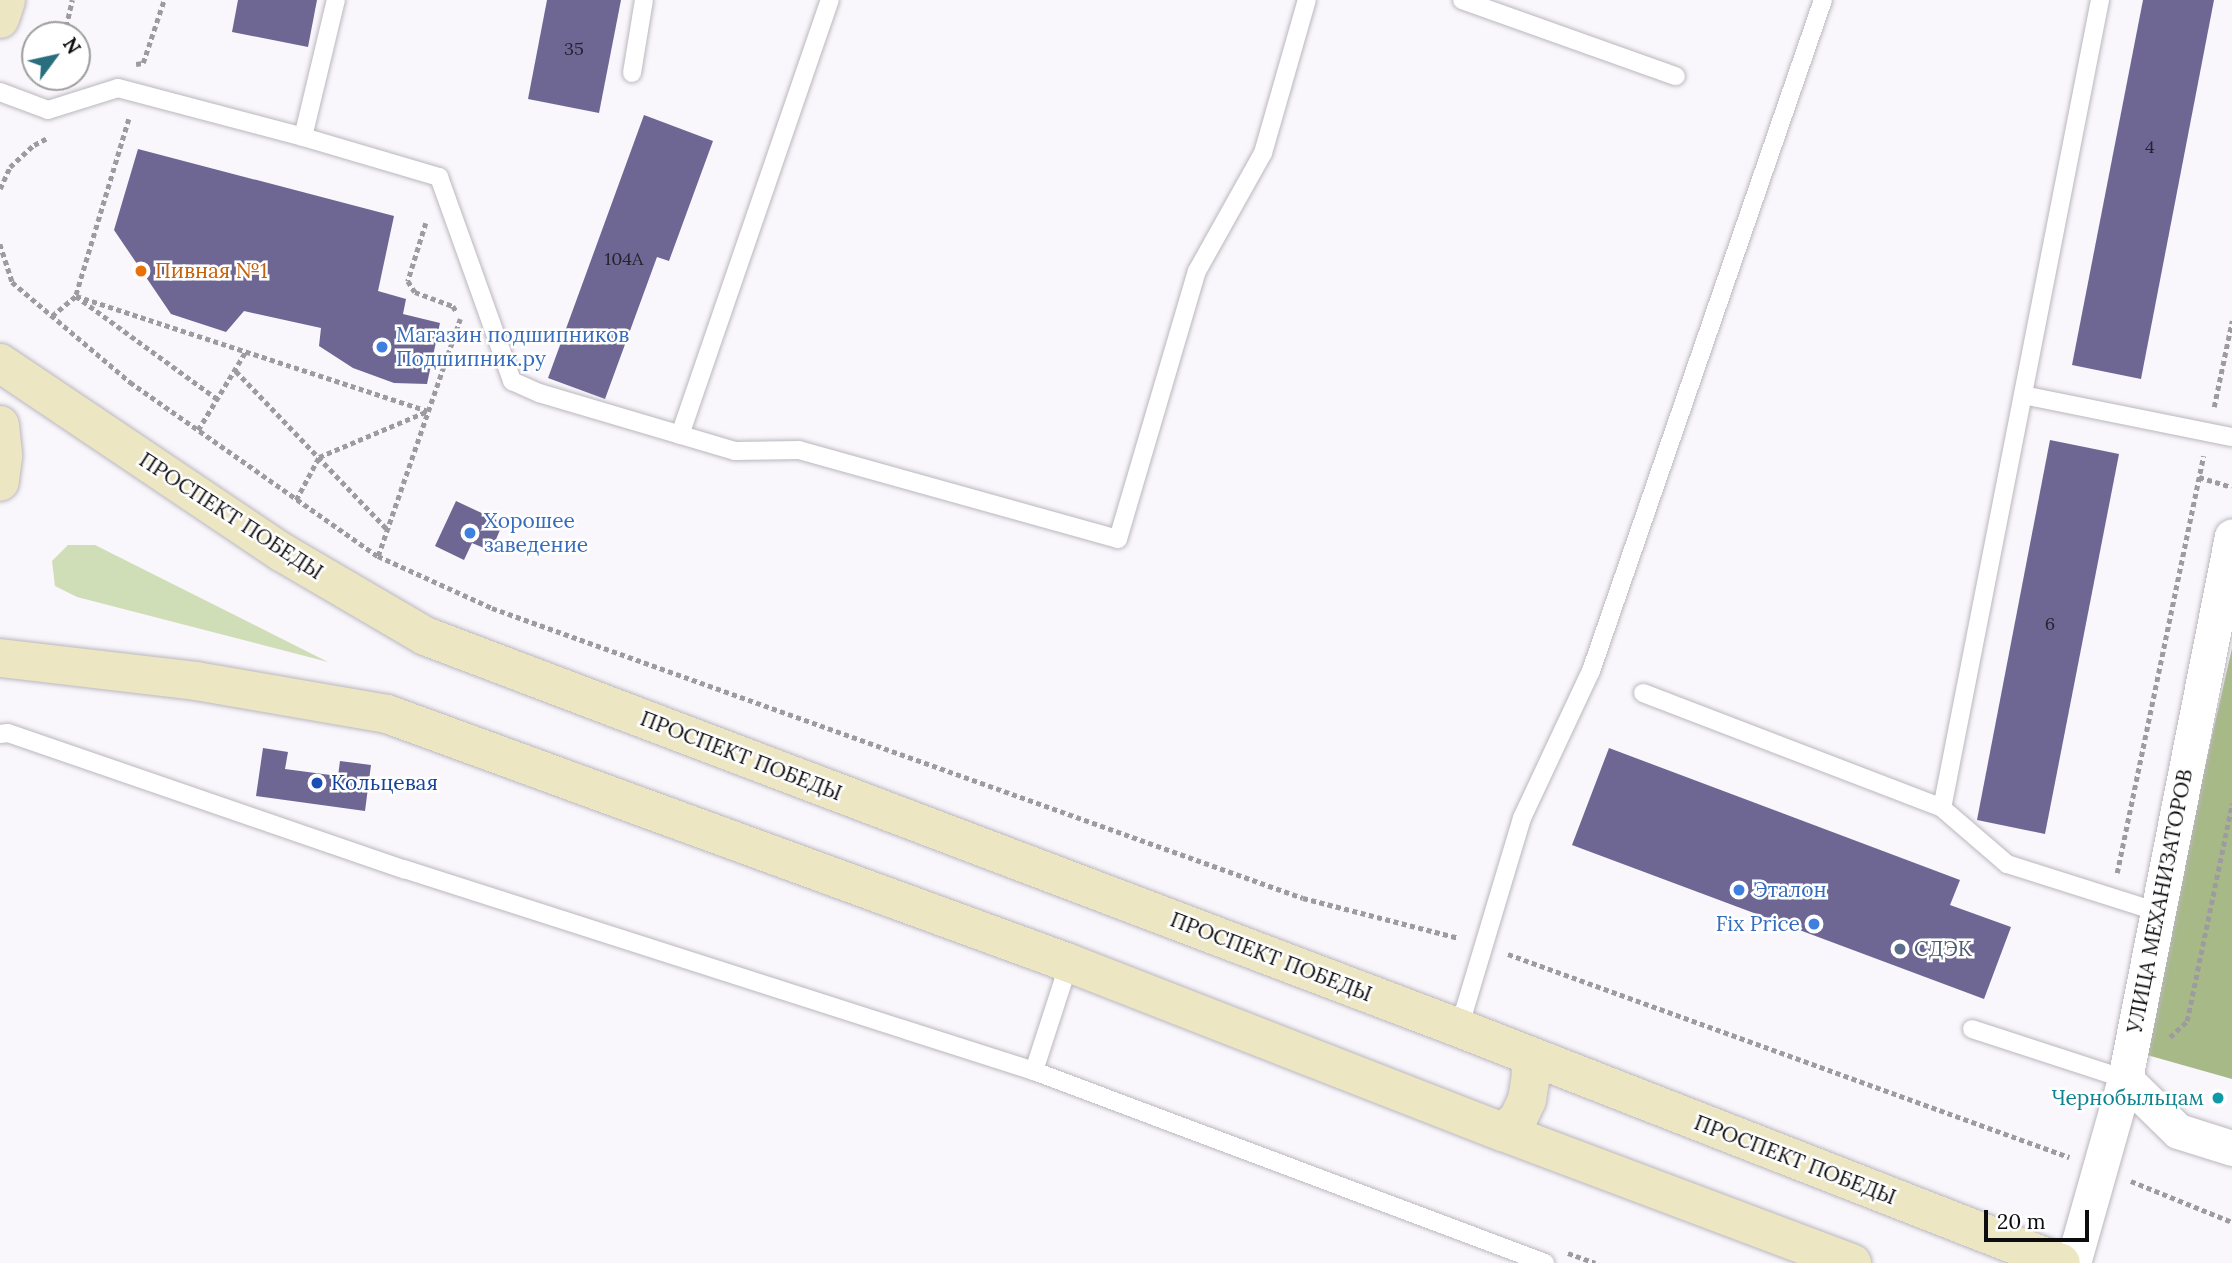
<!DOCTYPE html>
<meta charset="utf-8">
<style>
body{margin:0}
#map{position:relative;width:2232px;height:1263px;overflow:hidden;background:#f9f6fc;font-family:Lora,serif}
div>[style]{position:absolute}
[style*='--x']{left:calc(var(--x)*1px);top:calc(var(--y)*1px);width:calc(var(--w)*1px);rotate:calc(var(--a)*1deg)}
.green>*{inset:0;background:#d0deb7}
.forest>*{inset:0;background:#a8b988}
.building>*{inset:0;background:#6e6794}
.path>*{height:4.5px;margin-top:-2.25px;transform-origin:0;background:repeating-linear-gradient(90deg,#9d9b9f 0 5px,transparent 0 8.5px)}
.roads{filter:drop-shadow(0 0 2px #bab7bd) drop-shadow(0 0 2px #bab7bd)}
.lane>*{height:18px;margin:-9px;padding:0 9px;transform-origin:9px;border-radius:9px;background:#fff}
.street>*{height:35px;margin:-17.5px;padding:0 17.5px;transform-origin:17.5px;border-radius:17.5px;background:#fff}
.secondary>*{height:38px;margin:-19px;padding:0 19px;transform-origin:19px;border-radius:19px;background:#ece6c3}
.dots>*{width:19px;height:19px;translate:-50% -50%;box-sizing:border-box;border:4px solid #fff;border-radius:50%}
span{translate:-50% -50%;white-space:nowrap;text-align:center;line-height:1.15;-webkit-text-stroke:5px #fff;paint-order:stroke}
.number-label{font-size:18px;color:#252330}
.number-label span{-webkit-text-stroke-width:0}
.food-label{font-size:21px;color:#c56008}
.left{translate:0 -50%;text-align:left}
.shop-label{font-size:21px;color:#366cbe}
.right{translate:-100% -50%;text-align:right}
.street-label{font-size:21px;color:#0d0c0e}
.transit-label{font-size:21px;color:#164399}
.service-label{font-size:21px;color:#4e5e75}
.culture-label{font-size:21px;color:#0d838f}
.north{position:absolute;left:21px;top:21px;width:70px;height:70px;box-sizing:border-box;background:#fff;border:2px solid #9e9e9f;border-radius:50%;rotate:57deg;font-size:19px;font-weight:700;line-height:28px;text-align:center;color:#0d0c0e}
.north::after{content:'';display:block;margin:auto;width:24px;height:32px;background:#296e7e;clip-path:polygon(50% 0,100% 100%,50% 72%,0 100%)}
.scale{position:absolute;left:1984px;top:1210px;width:105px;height:32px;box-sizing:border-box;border:4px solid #0d0c0e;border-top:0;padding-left:9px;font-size:21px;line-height:24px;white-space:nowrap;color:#0d0c0e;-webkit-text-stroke:5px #fff;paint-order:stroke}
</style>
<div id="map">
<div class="green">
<div style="clip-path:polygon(68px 545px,95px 545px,328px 662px,77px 597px,55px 586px,52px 561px)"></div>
</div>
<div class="forest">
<div style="clip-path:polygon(2232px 648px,2232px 1079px,2140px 1053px)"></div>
</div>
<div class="building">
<div style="clip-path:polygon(238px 0,317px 0,308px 47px,232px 32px)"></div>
<div style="clip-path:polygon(547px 0,621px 0,599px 113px,528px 99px)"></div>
<div style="clip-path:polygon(2143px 0,2214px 0,2141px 379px,2072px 365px)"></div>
<div style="clip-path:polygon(644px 115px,713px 141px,669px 261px,657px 257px,605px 399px,548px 378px)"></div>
<div style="clip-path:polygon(138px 149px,394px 216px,378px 291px,406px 299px,403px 314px,440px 323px,427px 384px,394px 383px,353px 368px,319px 346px,321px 328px,244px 311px,226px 332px,171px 314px,114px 230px)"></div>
<div style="clip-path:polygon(2050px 440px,2119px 454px,2045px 834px,1977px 820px)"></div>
<div style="clip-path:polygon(456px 501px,503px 523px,491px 551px,472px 543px,464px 560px,435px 546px)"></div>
<div style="clip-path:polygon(263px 748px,288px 752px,285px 769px,338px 776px,340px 761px,371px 765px,365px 811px,256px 796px)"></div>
<div style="clip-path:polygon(1609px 748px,1960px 880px,1950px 905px,2011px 927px,1984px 999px,1572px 845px)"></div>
</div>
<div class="path">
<div style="--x:64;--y:35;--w:36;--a:-77"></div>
<div style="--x:136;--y:64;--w:7;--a:-8"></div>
<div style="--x:143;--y:63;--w:66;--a:-71.6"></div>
<div style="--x:129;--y:119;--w:185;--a:106.7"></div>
<div style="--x:76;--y:296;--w:370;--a:18.1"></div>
<div style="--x:0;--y:189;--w:24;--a:-66"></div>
<div style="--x:10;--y:167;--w:33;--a:-43"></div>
<div style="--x:34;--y:145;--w:15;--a:-28"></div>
<div style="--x:426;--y:223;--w:61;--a:107.2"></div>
<div style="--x:408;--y:281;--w:13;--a:58"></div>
<div style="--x:415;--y:292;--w:40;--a:20.2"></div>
<div style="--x:453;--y:306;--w:6;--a:59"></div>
<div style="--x:0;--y:244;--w:40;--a:72"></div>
<div style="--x:12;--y:282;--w:155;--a:40.3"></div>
<div style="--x:130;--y:382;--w:303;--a:35.1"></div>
<div style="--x:378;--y:556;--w:125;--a:24.5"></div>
<div style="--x:492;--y:608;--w:861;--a:19.68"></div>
<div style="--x:1303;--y:898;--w:161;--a:14.4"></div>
<div style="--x:52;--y:316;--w:31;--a:-40"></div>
<div style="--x:76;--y:296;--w:175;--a:36.1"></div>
<div style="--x:236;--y:371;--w:219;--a:46.3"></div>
<div style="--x:2214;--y:407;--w:88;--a:-78.2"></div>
<div style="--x:198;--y:430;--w:92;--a:-58.7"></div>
<div style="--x:2199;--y:477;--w:34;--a:17"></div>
<div style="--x:296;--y:500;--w:49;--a:-61.9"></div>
<div style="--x:319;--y:457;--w:118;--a:-22.9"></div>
<div style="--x:378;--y:556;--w:251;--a:-70.9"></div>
<div style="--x:2117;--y:873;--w:426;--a:-78.3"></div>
<div style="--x:1508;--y:954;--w:597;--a:19.89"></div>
<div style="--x:2170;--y:1037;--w:23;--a:-43"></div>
<div style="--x:2187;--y:1021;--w:222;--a:-78.3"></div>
<div style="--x:2131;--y:1181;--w:109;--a:22.1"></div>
<div style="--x:1568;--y:1253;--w:29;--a:20"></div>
</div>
<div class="roads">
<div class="lane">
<div style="--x:1462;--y:0;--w:227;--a:19.6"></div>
<div style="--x:2100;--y:0;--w:823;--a:101.06"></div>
<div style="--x:1942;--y:808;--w:86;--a:40.7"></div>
<div style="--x:2007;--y:864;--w:158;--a:17.6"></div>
<div style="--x:632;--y:73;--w:74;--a:-80.7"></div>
<div style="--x:0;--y:92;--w:51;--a:20.6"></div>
<div style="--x:48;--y:110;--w:73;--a:-17.4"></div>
<div style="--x:118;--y:88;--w:191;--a:14.8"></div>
<div style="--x:303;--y:137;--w:142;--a:16.4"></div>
<div style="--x:439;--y:177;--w:217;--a:70.3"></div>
<div style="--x:512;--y:381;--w:30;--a:24"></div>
<div style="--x:539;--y:393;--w:204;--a:16.5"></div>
<div style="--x:735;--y:451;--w:64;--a:-0.9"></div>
<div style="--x:799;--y:450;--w:331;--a:15.6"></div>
<div style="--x:1118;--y:539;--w:279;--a:-73.6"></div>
<div style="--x:1197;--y:271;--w:135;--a:-60.8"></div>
<div style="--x:1263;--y:153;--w:159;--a:-74"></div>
<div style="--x:303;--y:137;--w:141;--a:-76.5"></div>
<div style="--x:2023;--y:395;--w:213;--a:11.4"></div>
<div style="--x:680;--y:435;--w:460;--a:-71"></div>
<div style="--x:1643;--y:693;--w:320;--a:21"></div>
<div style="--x:0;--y:734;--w:8;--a:-7"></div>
<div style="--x:8;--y:733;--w:419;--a:19"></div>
<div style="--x:404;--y:869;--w:662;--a:17.78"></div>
<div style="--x:1069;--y:963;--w:114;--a:108"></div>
<div style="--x:1034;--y:1071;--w:546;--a:20.59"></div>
<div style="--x:1459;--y:1028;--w:219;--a:-73.3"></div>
<div style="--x:1522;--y:818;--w:162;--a:-64.9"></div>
<div style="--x:1591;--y:671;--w:710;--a:-70.93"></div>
<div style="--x:1972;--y:1029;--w:161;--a:18.1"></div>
</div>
<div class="street">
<div style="--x:2125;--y:1079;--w:74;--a:44.5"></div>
<div style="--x:2178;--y:1131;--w:57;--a:17.5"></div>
<div style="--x:2073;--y:1263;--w:191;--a:-74.2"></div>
<div style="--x:2125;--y:1079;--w:553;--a:-78.85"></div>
</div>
<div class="secondary">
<div style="--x:0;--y:19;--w:20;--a:-72"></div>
<div style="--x:0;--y:363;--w:341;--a:33.9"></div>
<div style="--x:283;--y:553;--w:164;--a:30.3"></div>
<div style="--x:425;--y:636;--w:1106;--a:20.76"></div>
<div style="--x:1459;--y:1028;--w:646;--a:21.32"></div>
<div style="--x:0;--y:425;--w:31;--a:84"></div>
<div style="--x:3;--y:456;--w:26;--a:97"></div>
<div style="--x:0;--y:658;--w:197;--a:6.7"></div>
<div style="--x:196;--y:681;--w:194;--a:9.8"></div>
<div style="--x:387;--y:714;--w:726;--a:20.06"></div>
<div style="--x:1069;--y:963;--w:466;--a:21.3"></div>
<div style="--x:1503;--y:1132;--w:373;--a:20.6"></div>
<div style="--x:1503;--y:1132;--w:20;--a:-41"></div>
<div style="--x:1518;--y:1119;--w:21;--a:-65"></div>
<div style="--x:1527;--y:1100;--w:24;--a:-81"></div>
<div style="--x:1531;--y:1076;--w:20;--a:-93"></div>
</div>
</div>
<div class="dots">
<div style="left:141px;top:271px;background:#e8710a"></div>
<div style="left:382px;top:347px;background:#3f7fe0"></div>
<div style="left:470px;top:533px;background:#3f7fe0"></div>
<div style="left:317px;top:783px;background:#1a4fb4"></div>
<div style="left:1739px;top:890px;background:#3f7fe0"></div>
<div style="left:1814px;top:924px;background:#3f7fe0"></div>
<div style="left:1900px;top:949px;background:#5c6f8a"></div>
<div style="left:2218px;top:1098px;background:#0f9aa8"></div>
</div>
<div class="number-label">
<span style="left:574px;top:49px">35</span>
<span style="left:2150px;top:147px">4</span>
<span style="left:624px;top:259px">104А</span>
<span style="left:2050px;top:624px">6</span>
</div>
<div class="food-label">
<span class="left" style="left:155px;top:271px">Пивная №1</span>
</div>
<div class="shop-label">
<span class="left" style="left:396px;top:347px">Магазин подшипников<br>Подшипник.ру</span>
<span class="left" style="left:484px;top:533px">Хорошее<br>заведение</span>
<span class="left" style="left:1753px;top:890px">Эталон</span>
<span class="right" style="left:1800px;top:924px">Fix Price</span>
</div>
<div class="street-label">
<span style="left:231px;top:516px;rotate:33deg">ПРОСПЕКТ ПОБЕДЫ</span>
<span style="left:741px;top:756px;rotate:21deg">ПРОСПЕКТ ПОБЕДЫ</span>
<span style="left:2160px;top:901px;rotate:-79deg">УЛИЦА МЕХАНИЗАТОРОВ</span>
<span style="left:1271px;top:957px;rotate:21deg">ПРОСПЕКТ ПОБЕДЫ</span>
<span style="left:1795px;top:1160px;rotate:21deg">ПРОСПЕКТ ПОБЕДЫ</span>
</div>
<div class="transit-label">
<span class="left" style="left:331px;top:783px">Кольцевая</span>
</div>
<div class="service-label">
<span class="left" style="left:1914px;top:949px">СДЭК</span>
</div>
<div class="culture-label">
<span class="right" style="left:2204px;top:1098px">Чернобыльцам</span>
</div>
<div class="north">N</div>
<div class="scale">20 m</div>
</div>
